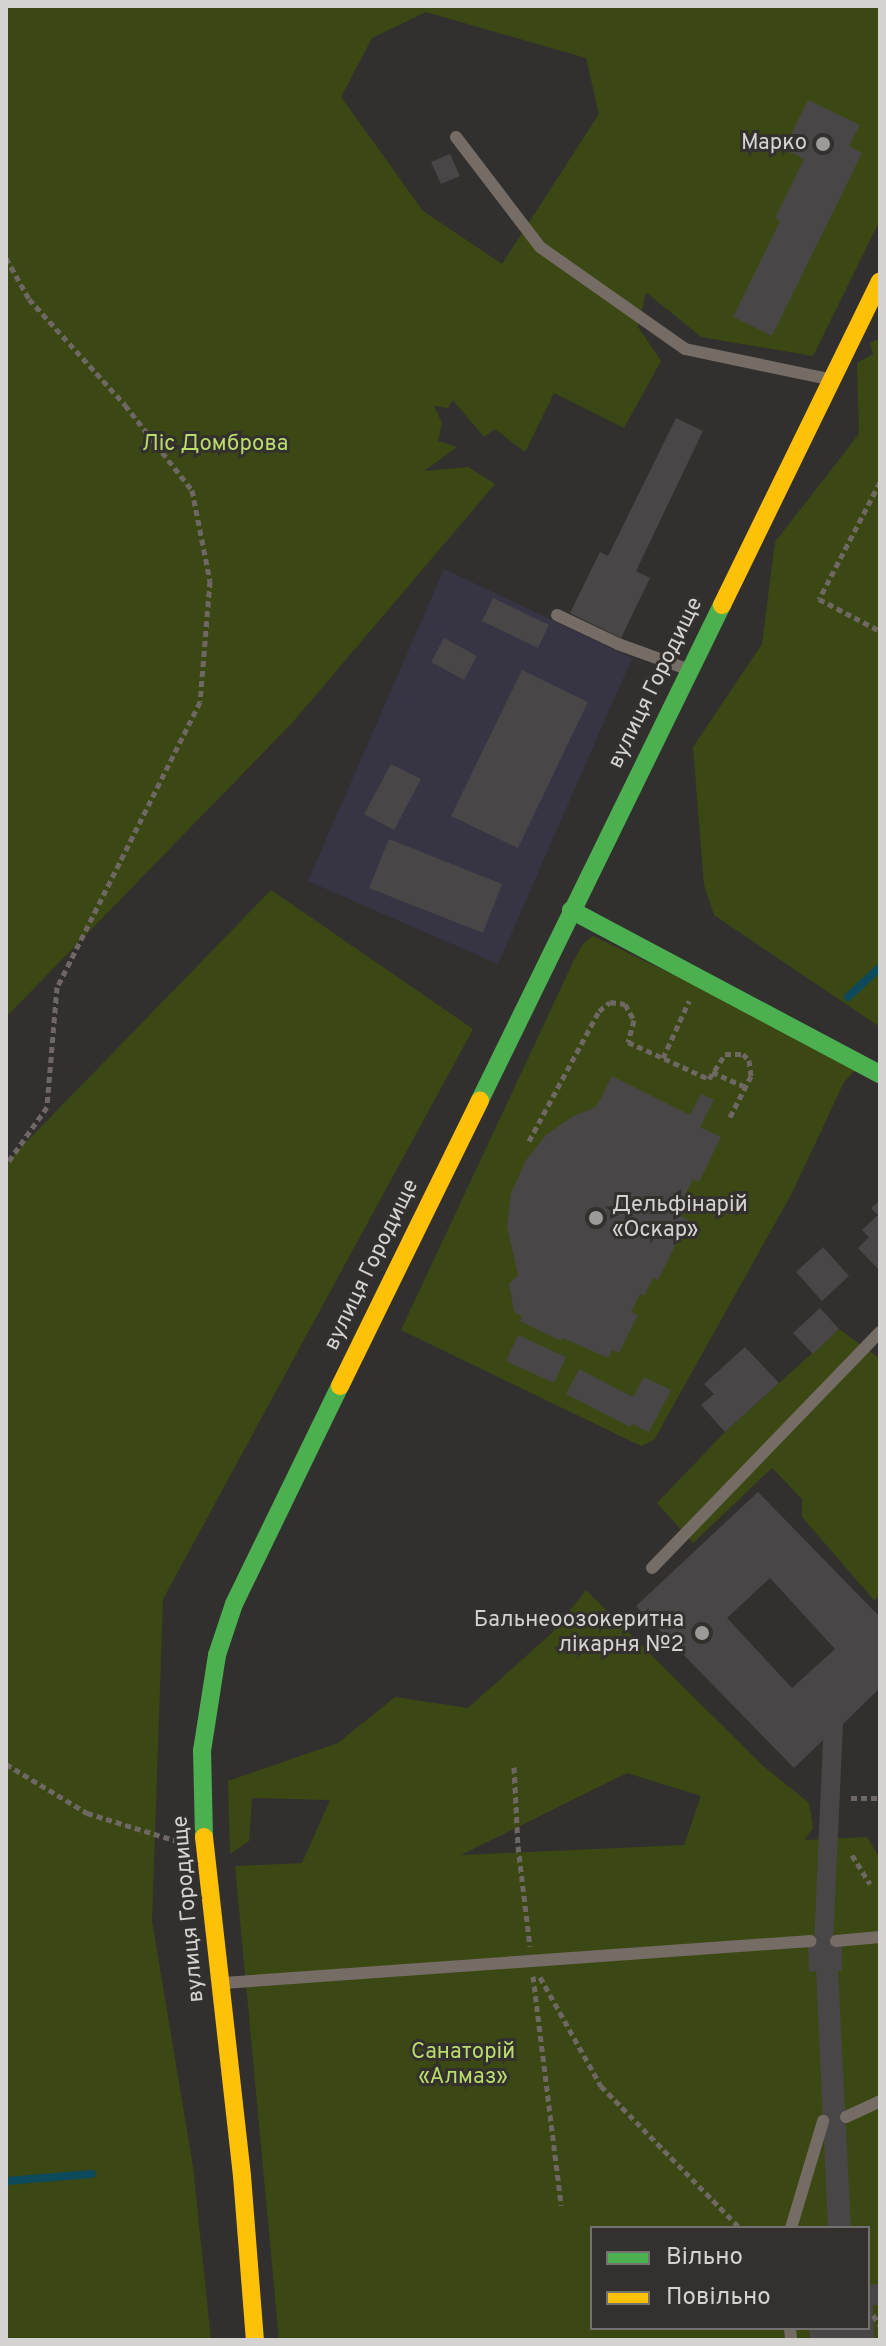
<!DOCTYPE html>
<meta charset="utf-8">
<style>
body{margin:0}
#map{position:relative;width:886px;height:2346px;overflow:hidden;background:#32302f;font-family:Overpass,sans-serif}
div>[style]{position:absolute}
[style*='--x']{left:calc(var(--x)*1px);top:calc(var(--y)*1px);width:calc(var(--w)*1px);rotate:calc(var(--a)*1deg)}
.industrial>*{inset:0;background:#373544}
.green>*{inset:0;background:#3b4813}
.stream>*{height:8px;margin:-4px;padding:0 4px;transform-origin:4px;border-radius:4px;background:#0c4a5c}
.building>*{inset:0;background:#484646}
.path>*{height:5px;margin-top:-2.5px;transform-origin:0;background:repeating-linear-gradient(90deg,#6e6763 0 6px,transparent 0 10px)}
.lane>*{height:12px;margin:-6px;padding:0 6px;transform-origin:6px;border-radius:6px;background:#756c65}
.fast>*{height:18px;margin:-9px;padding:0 9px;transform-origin:9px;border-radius:9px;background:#4caf50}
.slow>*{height:18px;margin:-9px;padding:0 9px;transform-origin:9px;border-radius:9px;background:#ffc107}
.dots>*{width:22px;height:22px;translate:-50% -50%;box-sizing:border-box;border:4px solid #33302e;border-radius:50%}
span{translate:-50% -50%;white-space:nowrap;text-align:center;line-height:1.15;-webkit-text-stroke:6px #33302e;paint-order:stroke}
.poi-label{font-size:22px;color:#d5d3d2}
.right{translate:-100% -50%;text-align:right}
.left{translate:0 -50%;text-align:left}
.park-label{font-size:22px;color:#badc6b}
.street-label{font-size:22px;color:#d5d3d2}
.frame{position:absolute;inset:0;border:8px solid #d5d3d2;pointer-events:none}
.legend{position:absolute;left:590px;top:2226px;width:280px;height:104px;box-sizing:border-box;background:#33302e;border:2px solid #747170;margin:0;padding:10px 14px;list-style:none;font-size:24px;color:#d5d3d2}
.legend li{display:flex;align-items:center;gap:16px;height:40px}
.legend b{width:40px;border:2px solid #747170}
</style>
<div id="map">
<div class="industrial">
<div style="clip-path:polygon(444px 569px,632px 658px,498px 964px,308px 881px)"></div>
</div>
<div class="green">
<div style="clip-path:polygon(evenodd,6px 6px,880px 6px,880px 220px,813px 356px,701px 337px,646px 292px,638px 327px,661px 361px,624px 428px,554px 393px,525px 452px,495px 429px,484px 437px,453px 400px,448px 408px,434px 406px,442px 423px,438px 441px,457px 447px,424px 471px,468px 467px,495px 484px,292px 723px,6px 1017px,6px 6px,426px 12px,586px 58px,599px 114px,502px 264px,423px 211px,341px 97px,372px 38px,426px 12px)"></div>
<div style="clip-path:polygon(878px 339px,880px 340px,880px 1027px,714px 915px,704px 885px,693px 747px,762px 644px,775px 542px,859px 434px,857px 363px,873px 354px,870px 343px)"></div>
<div style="clip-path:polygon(271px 890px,473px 1029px,163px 1599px,152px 1921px,193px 2167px,211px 2340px,6px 2340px,6px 1163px)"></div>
<div style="clip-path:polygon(593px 936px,860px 1065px,844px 1082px,792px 1193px,654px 1440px,641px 1446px,401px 1330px,574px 960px,583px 944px)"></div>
<div style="clip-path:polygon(839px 1329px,880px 1359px,880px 1595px,874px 1600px,802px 1517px,802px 1499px,772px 1468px,693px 1543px,657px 1503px,725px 1432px)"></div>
<div style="clip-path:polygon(evenodd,586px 1590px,762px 1765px,809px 1803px,813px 1828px,804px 1840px,867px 1837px,880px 1859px,880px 2340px,279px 2340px,235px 1866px,302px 1863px,330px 1800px,252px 1798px,249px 1841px,230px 1854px,228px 1781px,338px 1743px,395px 1697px,468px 1708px,553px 1632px,586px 1590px,627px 1773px,701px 1796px,684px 1845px,461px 1855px,627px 1773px,586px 1590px,592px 2228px,868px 2228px,868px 2328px,592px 2328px,592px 2228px)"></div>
</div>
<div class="stream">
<div style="--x:848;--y:997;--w:44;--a:-43.2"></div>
<div style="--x:6;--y:2181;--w:86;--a:-4.7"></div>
</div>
<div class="building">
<div style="clip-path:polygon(808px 100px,860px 125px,849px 146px,862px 153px,772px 336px,733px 317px,780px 221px,775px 218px,804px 159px,784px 149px)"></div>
<div style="clip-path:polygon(450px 154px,460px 176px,441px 184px,431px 162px)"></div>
<div style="clip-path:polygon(676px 418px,703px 431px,636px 571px,650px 578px,621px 638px,570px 613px,600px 552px,608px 556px)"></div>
<div style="clip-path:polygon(493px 598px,549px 625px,538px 648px,482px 621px)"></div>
<div style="clip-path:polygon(444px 638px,477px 656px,464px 680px,431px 662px)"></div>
<div style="clip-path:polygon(522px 670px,588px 702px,518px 848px,451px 816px)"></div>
<div style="clip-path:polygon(391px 764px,421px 779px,394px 830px,364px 814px)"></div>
<div style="clip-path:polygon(389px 839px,502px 884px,483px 933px,369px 888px)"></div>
<div style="clip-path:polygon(612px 1076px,690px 1115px,701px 1094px,714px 1100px,700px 1127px,721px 1137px,699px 1182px,693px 1179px,684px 1197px,690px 1199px,681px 1216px,688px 1220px,658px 1280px,653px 1278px,644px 1296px,640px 1294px,631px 1312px,638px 1315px,619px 1353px,612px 1350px,608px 1358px,563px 1338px,561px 1341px,520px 1321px,522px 1316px,514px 1312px,509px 1284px,518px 1275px,507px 1227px,511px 1193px,526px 1160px,546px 1135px,573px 1116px,596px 1107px)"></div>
<div style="clip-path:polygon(880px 1200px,880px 1271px,858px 1248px,869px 1237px,862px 1230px,878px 1215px,871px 1208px)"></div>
<div style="clip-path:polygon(823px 1247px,849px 1276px,822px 1301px,796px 1272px)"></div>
<div style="clip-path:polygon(820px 1308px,839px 1329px,813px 1354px,793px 1333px)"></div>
<div style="clip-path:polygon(518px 1335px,566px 1357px,554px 1383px,506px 1361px)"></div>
<div style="clip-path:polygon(745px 1347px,779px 1383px,725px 1432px,701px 1405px,714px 1394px,704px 1384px)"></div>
<div style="clip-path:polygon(579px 1369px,633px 1397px,644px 1377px,671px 1390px,649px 1432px,632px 1424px,630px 1427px,566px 1394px)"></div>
<div style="clip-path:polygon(evenodd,758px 1492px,880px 1617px,880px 1688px,843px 1724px,833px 1945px,842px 1945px,842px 1971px,838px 1970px,851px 2228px,828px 2228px,816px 1971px,809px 1972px,808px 1945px,814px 1945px,823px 1740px,794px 1768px,636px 1606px,758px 1492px,770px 1578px,835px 1649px,792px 1688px,727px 1618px,770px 1578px)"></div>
<div style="clip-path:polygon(880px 2284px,880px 2305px,873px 2305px,874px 2340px,810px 2340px,809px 2328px,868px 2328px,868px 2285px)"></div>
</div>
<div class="path">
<div style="--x:6;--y:258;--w:47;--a:60.7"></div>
<div style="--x:29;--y:299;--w:143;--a:47.8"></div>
<div style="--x:125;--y:405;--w:108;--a:51.8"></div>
<div style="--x:192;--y:490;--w:93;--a:78.8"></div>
<div style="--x:210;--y:581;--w:121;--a:94.7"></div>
<div style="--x:200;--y:702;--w:319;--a:116.6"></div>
<div style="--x:57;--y:987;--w:120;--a:94.8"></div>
<div style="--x:47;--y:1107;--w:71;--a:125.3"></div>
<div style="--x:880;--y:482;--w:132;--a:117.5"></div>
<div style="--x:819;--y:599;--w:69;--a:27.7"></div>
<div style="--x:663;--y:1058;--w:63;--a:-65.5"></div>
<div style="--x:712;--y:1072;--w:36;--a:24"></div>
<div style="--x:529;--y:1141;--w:148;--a:-61.7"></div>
<div style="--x:599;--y:1011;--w:14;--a:-39"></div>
<div style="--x:610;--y:1002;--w:15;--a:8"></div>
<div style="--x:625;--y:1004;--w:18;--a:61"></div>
<div style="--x:634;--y:1020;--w:23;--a:105"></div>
<div style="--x:628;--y:1042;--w:89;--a:24.6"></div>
<div style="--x:709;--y:1079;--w:30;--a:-57"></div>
<div style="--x:725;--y:1054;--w:18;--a:0"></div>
<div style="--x:743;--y:1054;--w:8;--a:45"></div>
<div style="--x:749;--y:1060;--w:16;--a:83"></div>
<div style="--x:751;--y:1076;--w:48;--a:117.1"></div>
<div style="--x:6;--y:1764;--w:95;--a:31.2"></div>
<div style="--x:87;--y:1813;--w:94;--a:17.3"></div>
<div style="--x:514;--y:1767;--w:79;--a:87.1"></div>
<div style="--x:518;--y:1846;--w:101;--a:83.2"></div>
<div style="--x:851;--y:1798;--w:29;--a:0"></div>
<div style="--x:852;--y:1855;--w:34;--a:58"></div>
<div style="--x:533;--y:1976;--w:231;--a:83"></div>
<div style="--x:540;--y:1977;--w:125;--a:60.8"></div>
<div style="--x:601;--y:2086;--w:199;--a:45.6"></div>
<div style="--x:873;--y:2315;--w:12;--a:55"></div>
</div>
<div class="lane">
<div style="--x:456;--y:137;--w:138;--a:52.6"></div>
<div style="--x:540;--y:247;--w:177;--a:35.1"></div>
<div style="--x:685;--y:349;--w:146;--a:11.8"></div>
<div style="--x:557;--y:615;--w:68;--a:25.4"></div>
<div style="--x:618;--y:644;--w:73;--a:19.9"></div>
<div style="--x:652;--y:1568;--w:328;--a:-46"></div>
<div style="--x:836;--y:1941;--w:44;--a:-5.2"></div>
<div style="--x:223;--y:1983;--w:589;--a:-4.09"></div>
<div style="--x:846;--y:2117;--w:38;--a:-25"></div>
<div style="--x:791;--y:2228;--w:112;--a:-73.3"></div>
<div style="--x:790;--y:2328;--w:12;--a:85"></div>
</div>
<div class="fast">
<div style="--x:571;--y:910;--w:350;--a:28"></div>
<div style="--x:480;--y:1100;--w:551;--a:-63.95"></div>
<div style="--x:204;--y:1837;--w:86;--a:-91.3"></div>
<div style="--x:202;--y:1751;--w:97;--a:-81.1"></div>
<div style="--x:217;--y:1655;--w:54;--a:-71.6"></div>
<div style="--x:234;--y:1604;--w:242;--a:-64.1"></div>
</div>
<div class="slow">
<div style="--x:722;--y:605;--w:360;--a:-64"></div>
<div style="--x:340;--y:1386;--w:318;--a:-63.9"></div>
<div style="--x:204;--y:1837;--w:341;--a:83.6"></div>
<div style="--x:242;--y:2176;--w:165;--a:85.5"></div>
</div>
<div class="dots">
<div style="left:823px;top:144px;background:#9c9a99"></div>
<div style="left:596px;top:1218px;background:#9c9a99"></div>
<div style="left:702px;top:1633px;background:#9c9a99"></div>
</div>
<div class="poi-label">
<span class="right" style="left:807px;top:144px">Марко</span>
<span class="left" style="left:612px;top:1218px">Дельфінарій<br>«Оскар»</span>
<span class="right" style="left:684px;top:1633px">Бальнеоозокеритна<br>лікарня №2</span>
</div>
<div class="park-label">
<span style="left:215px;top:445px">Ліс Домброва</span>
<span style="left:463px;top:2065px">Санаторій<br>«Алмаз»</span>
</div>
<div class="street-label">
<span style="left:656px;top:683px;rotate:-64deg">вулиця Городище</span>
<span style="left:372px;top:1265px;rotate:-64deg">вулиця Городище</span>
<span style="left:189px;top:1909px;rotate:-95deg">вулиця Городище</span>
</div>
<div class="frame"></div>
<ul class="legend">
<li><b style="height:10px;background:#4caf50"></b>Вільно</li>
<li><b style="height:10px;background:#ffc107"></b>Повільно</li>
</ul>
</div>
